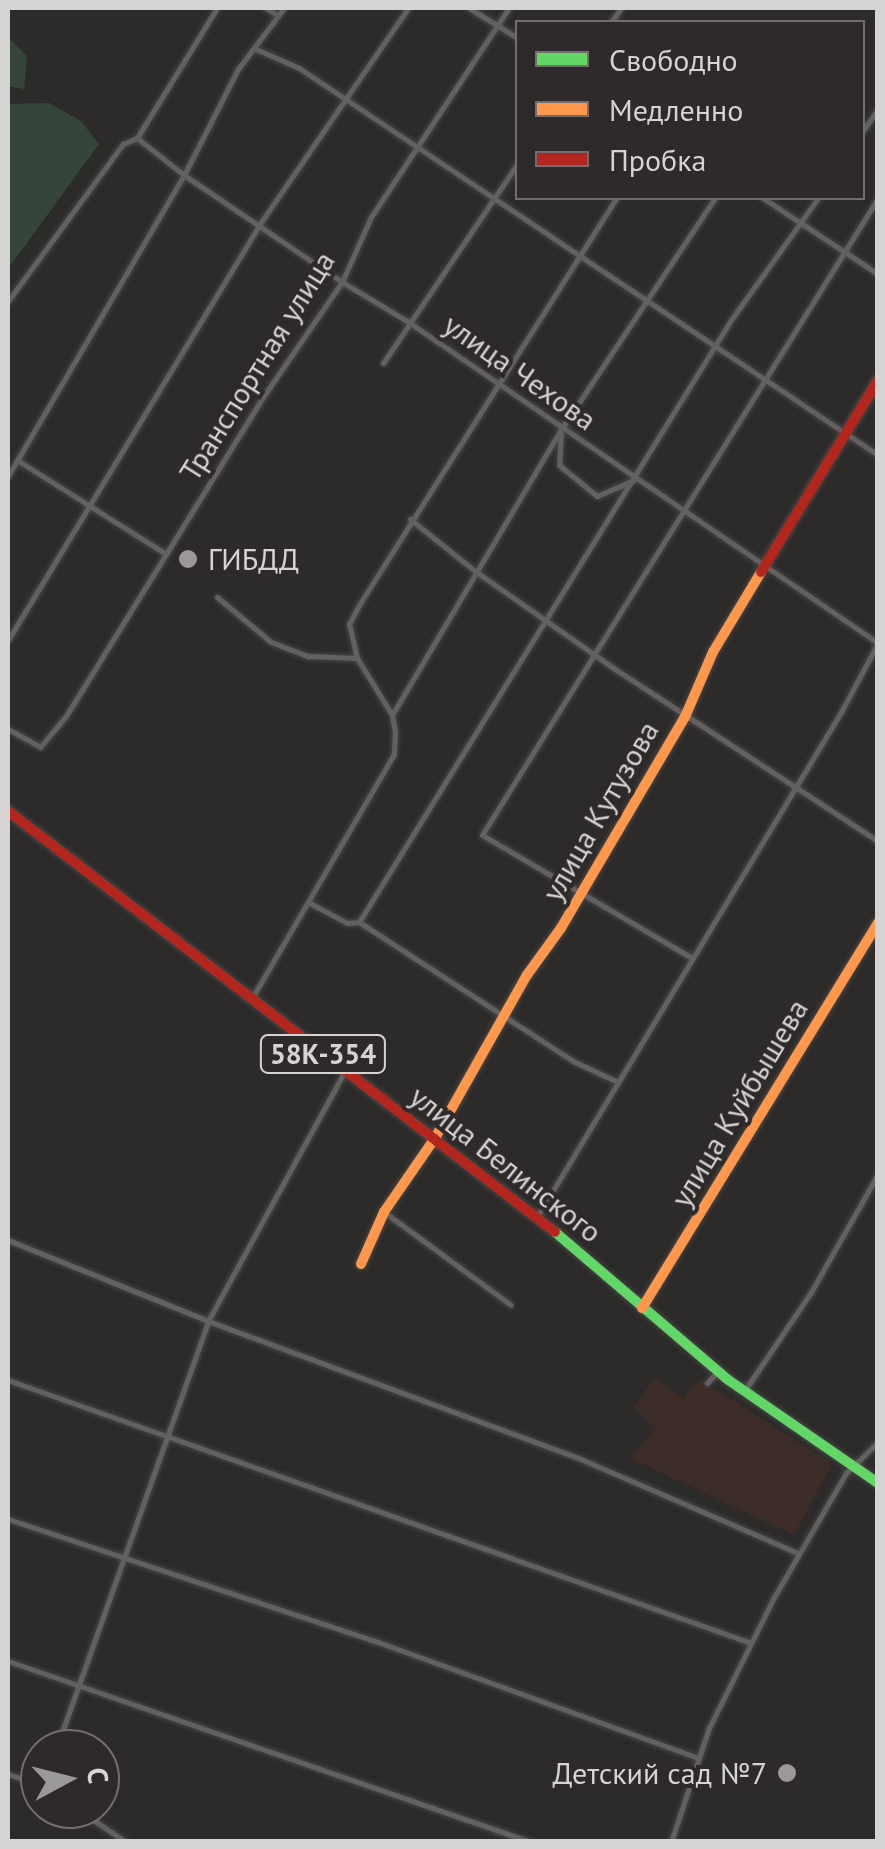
<!DOCTYPE html>
<meta charset="utf-8">
<style>
body{margin:0}
#map{position:relative;width:885px;height:1849px;overflow:hidden;background:#2c2b2a;font-family:"PT Sans",sans-serif}
div>[style]{position:absolute}
[style*='--x']{left:calc(var(--x)*1px);top:calc(var(--y)*1px);width:calc(var(--w)*1px);rotate:calc(var(--a)*1deg)}
.commercial>*{inset:0;background:#3d2d29}
.green>*{inset:0;background:#36453a}
.roads{filter:drop-shadow(0 0 2px #474645) drop-shadow(0 0 2px #474645)}
.street>*{height:5px;margin:-2.5px;padding:0 2.5px;transform-origin:2.5px;border-radius:2.5px;background:#626160}
.fast>*{height:10px;margin:-5px;padding:0 5px;transform-origin:5px;border-radius:5px;background:#63d668}
.slow>*{height:10px;margin:-5px;padding:0 5px;transform-origin:5px;border-radius:5px;background:#ff974d}
.jam>*{height:10px;margin:-5px;padding:0 5px;transform-origin:5px;border-radius:5px;background:#b3261e}
.dots>*{width:28px;height:28px;translate:-50% -50%;box-sizing:border-box;border:5px solid #2d2a29;border-radius:50%}
span{translate:-50% -50%;white-space:nowrap;text-align:center;line-height:1.15;-webkit-text-stroke:8px #2d2a29;paint-order:stroke}
.shield-label span{padding:2px 8px;background:#2d2a29;border:2px solid;border-radius:8px;-webkit-text-stroke-width:0}
.shield-label{font-size:28px;color:#d6d4d3;font-weight:700}
.street-label{font-size:30px;color:#d6d4d3}
.poi-label{font-size:30px;color:#d6d4d3}
.left{translate:0 -50%;text-align:left}
.right{translate:-100% -50%;text-align:right}
.frame{position:absolute;inset:0;border:10px solid #d6d4d3;pointer-events:none}
.legend{position:absolute;left:515px;top:20px;width:350px;height:180px;box-sizing:border-box;background:#2d2a29;border:2px solid #716e6d;margin:0;padding:12px 18px;list-style:none;font-size:30px;color:#d6d4d3}
.legend li{display:flex;align-items:center;gap:20px;height:50px}
.legend b{width:50px;border:2px solid #716e6d}
.north{position:absolute;left:20px;top:1729px;width:100px;height:100px;box-sizing:border-box;background:#2d2a29;border:2px solid #716e6d;border-radius:50%;rotate:83deg;font-size:28px;font-weight:700;line-height:40px;text-align:center;color:#d6d4d3}
.north::after{content:'';display:block;margin:auto;width:35px;height:45px;background:#9a9998;clip-path:polygon(50% 0,100% 100%,50% 72%,0 100%)}
</style>
<div id="map">
<div class="commercial">
<div style="clip-path:polygon(655px 1378px,683px 1398px,699px 1379px,832px 1463px,794px 1535px,630px 1458px,655px 1429px,634px 1407px)"></div>
</div>
<div class="green">
<div style="clip-path:polygon(8px 37px,27px 56px,24px 89px,8px 86px)"></div>
<div style="clip-path:polygon(49px 103px,81px 121px,99px 144px,8px 269px,8px 104px)"></div>
</div>
<div class="roads">
<div class="street">
<div style="--x:266;--y:8;--w:13;--a:32"></div>
<div style="--x:469;--y:8;--w:57;--a:31.5"></div>
<div style="--x:611;--y:22;--w:17;--a:-54"></div>
<div style="--x:256;--y:49;--w:47;--a:23.8"></div>
<div style="--x:299;--y:68;--w:696;--a:33.76"></div>
<div style="--x:862;--y:132;--w:28;--a:-55"></div>
<div style="--x:137;--y:138;--w:60;--a:38.2"></div>
<div style="--x:184;--y:175;--w:191;--a:34.1"></div>
<div style="--x:342;--y:282;--w:76;--a:31"></div>
<div style="--x:407;--y:321;--w:571;--a:34.36"></div>
<div style="--x:763;--y:198;--w:138;--a:33.5"></div>
<div style="--x:8;--y:301;--w:195;--a:-53.8"></div>
<div style="--x:123;--y:144;--w:15;--a:-23"></div>
<div style="--x:137;--y:138;--w:153;--a:-58.4"></div>
<div style="--x:383;--y:363;--w:241;--a:-56"></div>
<div style="--x:561;--y:431;--w:34;--a:93"></div>
<div style="--x:559;--y:465;--w:49;--a:39.2"></div>
<div style="--x:597;--y:496;--w:40;--a:-23.4"></div>
<div style="--x:17;--y:460;--w:176;--a:32.2"></div>
<div style="--x:8;--y:476;--w:349;--a:-59.7"></div>
<div style="--x:184;--y:175;--w:119;--a:-63"></div>
<div style="--x:238;--y:69;--w:76;--a:-53"></div>
<div style="--x:410;--y:519;--w:83;--a:38.7"></div>
<div style="--x:475;--y:571;--w:171;--a:35"></div>
<div style="--x:615;--y:669;--w:314;--a:33.2"></div>
<div style="--x:217;--y:597;--w:70;--a:39.8"></div>
<div style="--x:271;--y:642;--w:40;--a:21"></div>
<div style="--x:308;--y:656;--w:49;--a:2.3"></div>
<div style="--x:357;--y:658;--w:67;--a:58.4"></div>
<div style="--x:392;--y:715;--w:17;--a:80"></div>
<div style="--x:395;--y:732;--w:22;--a:93"></div>
<div style="--x:394;--y:754;--w:282;--a:120.2"></div>
<div style="--x:8;--y:640;--w:485;--a:-58.8"></div>
<div style="--x:259;--y:225;--w:263;--a:-55.5"></div>
<div style="--x:357;--y:658;--w:35;--a:-103"></div>
<div style="--x:349;--y:624;--w:21;--a:-62"></div>
<div style="--x:359;--y:605;--w:481;--a:-57.7"></div>
<div style="--x:392;--y:715;--w:334;--a:-59.4"></div>
<div style="--x:562;--y:428;--w:276;--a:-56.4"></div>
<div style="--x:8;--y:729;--w:37;--a:29"></div>
<div style="--x:40;--y:747;--w:40;--a:-50"></div>
<div style="--x:66;--y:716;--w:379;--a:-58.3"></div>
<div style="--x:265;--y:394;--w:136;--a:-55.5"></div>
<div style="--x:342;--y:282;--w:71;--a:-66"></div>
<div style="--x:371;--y:217;--w:250;--a:-56.6"></div>
<div style="--x:308;--y:902;--w:44;--a:28.3"></div>
<div style="--x:347;--y:923;--w:12;--a:-5"></div>
<div style="--x:359;--y:922;--w:255;--a:33"></div>
<div style="--x:573;--y:1061;--w:50;--a:25"></div>
<div style="--x:359;--y:922;--w:708;--a:-58.29"></div>
<div style="--x:731;--y:320;--w:150;--a:-54.5"></div>
<div style="--x:692;--y:958;--w:243;--a:-149.6"></div>
<div style="--x:482;--y:835;--w:750;--a:-58.13"></div>
<div style="--x:384;--y:1212;--w:157;--a:36.2"></div>
<div style="--x:537;--y:1217;--w:589;--a:-58.95"></div>
<div style="--x:841;--y:712;--w:78;--a:-61.8"></div>
<div style="--x:8;--y:1240;--w:216;--a:22"></div>
<div style="--x:208;--y:1321;--w:400;--a:20.3"></div>
<div style="--x:583;--y:1460;--w:234;--a:23.4"></div>
<div style="--x:8;--y:1380;--w:788;--a:19.49"></div>
<div style="--x:707;--y:1383;--w:16;--a:-47"></div>
<div style="--x:745;--y:1390;--w:118;--a:-56"></div>
<div style="--x:811;--y:1292;--w:136;--a:-60.4"></div>
<div style="--x:8;--y:1519;--w:390;--a:18.4"></div>
<div style="--x:378;--y:1642;--w:340;--a:19.9"></div>
<div style="--x:8;--y:1661;--w:553;--a:19.09"></div>
<div style="--x:56;--y:1749;--w:454;--a:-70.4"></div>
<div style="--x:208;--y:1321;--w:285;--a:-61.3"></div>
<div style="--x:8;--y:1774;--w:34;--a:19"></div>
<div style="--x:77;--y:1809;--w:59;--a:34"></div>
<div style="--x:671;--y:1842;--w:120;--a:-71.6"></div>
<div style="--x:709;--y:1728;--w:144;--a:-63.6"></div>
<div style="--x:773;--y:1599;--w:146;--a:-59.9"></div>
<div style="--x:846;--y:1473;--w:45;--a:-44.1"></div>
</div>
<div class="fast">
<div style="--x:555;--y:1232;--w:226;--a:40.5"></div>
<div style="--x:727;--y:1379;--w:183;--a:34.6"></div>
</div>
<div class="slow">
<div style="--x:361;--y:1264;--w:57;--a:-66.1"></div>
<div style="--x:384;--y:1212;--w:90;--a:-55.4"></div>
<div style="--x:435;--y:1138;--w:187;--a:-60.6"></div>
<div style="--x:527;--y:975;--w:58;--a:-54.1"></div>
<div style="--x:561;--y:928;--w:245;--a:-59.6"></div>
<div style="--x:685;--y:717;--w:71;--a:-66.7"></div>
<div style="--x:713;--y:652;--w:93;--a:-59"></div>
<div style="--x:642;--y:1308;--w:452;--a:-58.5"></div>
</div>
<div class="jam">
<div style="--x:761;--y:572;--w:225;--a:-58.6"></div>
<div style="--x:8;--y:811;--w:690;--a:37.58"></div>
</div>
</div>
<div class="dots">
<div style="left:188px;top:559px;background:#9a9998"></div>
<div style="left:787px;top:1773px;background:#9a9998"></div>
</div>
<div class="shield-label">
<span style="left:323px;top:1054px">58К-354</span>
</div>
<div class="street-label">
<span style="left:257px;top:366px;rotate:-58deg">Транспортная улица</span>
<span style="left:520px;top:372px;rotate:35deg">улица Чехова</span>
<span style="left:600px;top:811px;rotate:-60deg">улица Кутузова</span>
<span style="left:739px;top:1103px;rotate:-59deg">улица Куйбышева</span>
<span style="left:506px;top:1164px;rotate:38deg">улица Белинского</span>
</div>
<div class="poi-label">
<span class="left" style="left:208px;top:559px">ГИБДД</span>
<span class="right" style="left:767px;top:1773px">Детский сад №7</span>
</div>
<div class="frame"></div>
<ul class="legend">
<li><b style="height:12px;background:#63d668"></b>Свободно</li>
<li><b style="height:12px;background:#ff974d"></b>Медленно</li>
<li><b style="height:12px;background:#b3261e"></b>Пробка</li>
</ul>
<div class="north">С</div>
</div>
